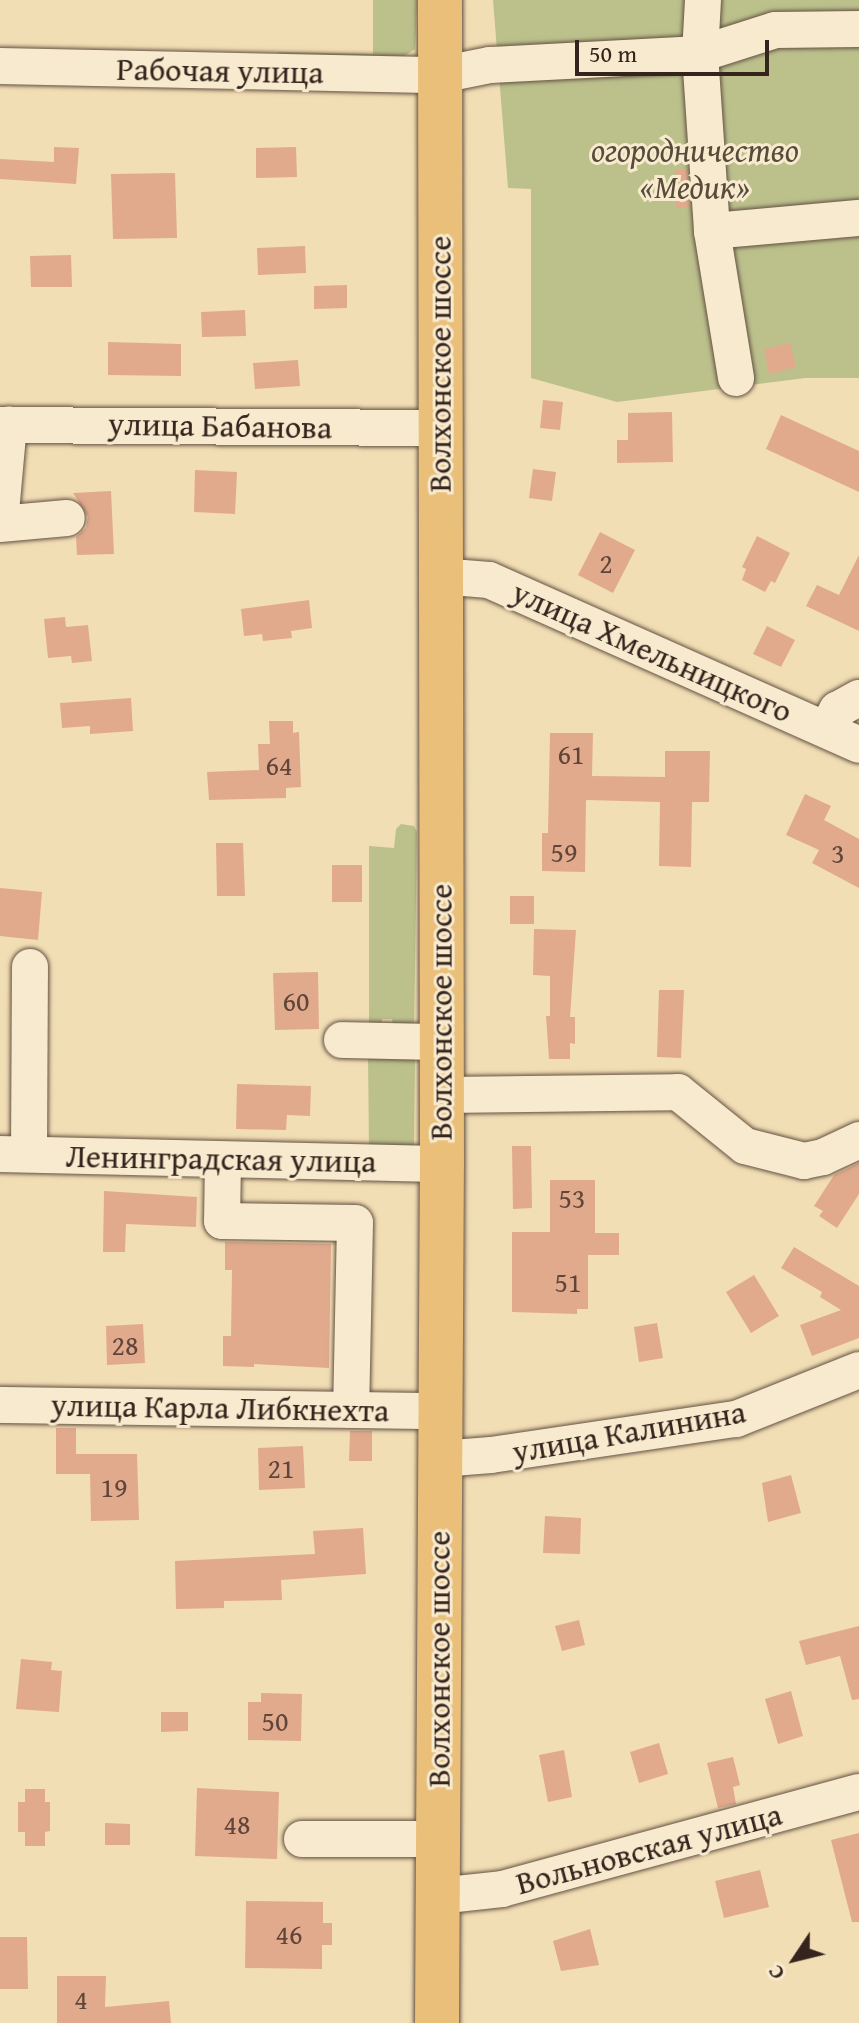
<!DOCTYPE html>
<meta charset="utf-8">
<style>
body{margin:0}
#map{position:relative;width:859px;height:2023px;overflow:hidden;background:#f2deb4;font-family:"Gentium Book Plus",serif}
div>[style]{position:absolute}
[style*='--x']{left:calc(var(--x)*1px);top:calc(var(--y)*1px);width:calc(var(--w)*1px);rotate:calc(var(--a)*1deg)}
.green>*{inset:0;background:#bcc18c}
.building>*{inset:0;background:#e1aa8d}
.roads{filter:drop-shadow(0 0 2px #645244) drop-shadow(0 0 2px #645244)}
.minor>*{height:36px;margin:-18px;padding:0 18px;transform-origin:18px;border-radius:18px;background:#f7eace}
.major>*{height:44px;margin:-22px;padding:0 22px;transform-origin:22px;border-radius:22px;background:#e9bf7a}
span{translate:-50% -50%;white-space:nowrap;text-align:center;line-height:1.15;-webkit-text-stroke:6px #f7eace;paint-order:stroke}
.number-label{font-size:28px;color:#60463a}
.number-label span{-webkit-text-stroke-width:0}
.street-label{font-size:32px;color:#35241e}
.park-label{font-size:32px;color:#574b3a;font-style:italic}
.north{position:absolute;left:755px;top:1919px;width:80px;height:80px;-webkit-text-stroke:6px #f7eace;paint-order:stroke;rotate:235deg;font-size:22px;font-weight:700;line-height:32px;text-align:center;color:#35241e}
.north::after{content:'';display:block;margin:auto;width:28px;height:36px;background:#35241e;clip-path:polygon(50% 0,100% 100%,50% 72%,0 100%)}
.scale{position:absolute;left:575px;top:40px;width:194px;height:36px;box-sizing:border-box;border:4px solid #35241e;border-top:0;padding-left:10px;font-size:24px;line-height:28px;white-space:nowrap;color:#35241e;-webkit-text-stroke:6px #f7eace;paint-order:stroke}
</style>
<div id="map">
<div class="green">
<div style="clip-path:polygon(373px 0,417px 0,415px 49px,395px 62px,278px 62px,279px 52px,373px 54px)"></div>
<div style="clip-path:polygon(493px 0,859px 0,859px 378px,805px 378px,617px 402px,531px 378px,531px 189px,508px 188px)"></div>
<div style="clip-path:polygon(401px 824px,414px 826px,417px 832px,414px 1031px,394px 1030px,392px 1019px,382px 1019px,382px 1032px,369px 1033px,369px 846px,394px 848px,396px 829px)"></div>
<div style="clip-path:polygon(368px 1055px,415px 1056px,414px 1146px,369px 1152px)"></div>
</div>
<div class="building">
<div style="clip-path:polygon(54px 147px,79px 148px,76px 184px,0 179px,0 159px,54px 162px)"></div>
<div style="clip-path:polygon(296px 147px,297px 177px,256px 178px,256px 148px)"></div>
<div style="clip-path:polygon(675px 170px,687px 170px,689px 207px,676px 208px)"></div>
<div style="clip-path:polygon(175px 173px,177px 238px,113px 239px,111px 174px)"></div>
<div style="clip-path:polygon(305px 246px,306px 273px,258px 275px,257px 248px)"></div>
<div style="clip-path:polygon(71px 255px,72px 287px,31px 287px,30px 256px)"></div>
<div style="clip-path:polygon(347px 285px,347px 308px,314px 309px,314px 286px)"></div>
<div style="clip-path:polygon(245px 310px,246px 336px,202px 337px,201px 312px)"></div>
<div style="clip-path:polygon(108px 342px,181px 344px,181px 376px,108px 375px)"></div>
<div style="clip-path:polygon(790px 343px,796px 367px,769px 374px,764px 349px)"></div>
<div style="clip-path:polygon(298px 360px,300px 386px,255px 389px,253px 363px)"></div>
<div style="clip-path:polygon(543px 400px,563px 402px,560px 430px,540px 428px)"></div>
<div style="clip-path:polygon(672px 412px,673px 462px,617px 463px,617px 440px,628px 440px,628px 413px)"></div>
<div style="clip-path:polygon(781px 415px,859px 451px,859px 492px,766px 449px)"></div>
<div style="clip-path:polygon(533px 469px,556px 472px,552px 501px,529px 498px)"></div>
<div style="clip-path:polygon(195px 470px,237px 472px,235px 514px,194px 512px)"></div>
<div style="clip-path:polygon(111px 491px,114px 554px,77px 555px,76px 537px,86px 528px,88px 517px,73px 493px)"></div>
<div style="clip-path:polygon(600px 532px,635px 550px,613px 593px,578px 575px)"></div>
<div style="clip-path:polygon(757px 536px,790px 553px,775px 583px,771px 581px,765px 592px,742px 580px,746px 569px,742px 567px)"></div>
<div style="clip-path:polygon(859px 555px,859px 631px,806px 606px,817px 585px,839px 595px)"></div>
<div style="clip-path:polygon(309px 600px,312px 628px,291px 631px,292px 638px,263px 641px,262px 634px,244px 636px,241px 609px)"></div>
<div style="clip-path:polygon(65px 617px,66px 627px,88px 625px,92px 661px,72px 663px,71px 656px,48px 658px,44px 619px)"></div>
<div style="clip-path:polygon(767px 626px,795px 640px,781px 667px,753px 654px)"></div>
<div style="clip-path:polygon(131px 698px,133px 731px,90px 734px,90px 726px,62px 728px,60px 703px)"></div>
<div style="clip-path:polygon(269px 721px,293px 721px,293px 733px,299px 732px,301px 787px,286px 788px,286px 798px,209px 800px,207px 772px,259px 770px,258px 744px,270px 744px)"></div>
<div style="clip-path:polygon(550px 733px,593px 733px,592px 776px,665px 777px,665px 751px,710px 751px,709px 802px,692px 802px,691px 867px,659px 866px,660px 802px,586px 800px,585px 872px,542px 871px,542px 833px,548px 833px)"></div>
<div style="clip-path:polygon(805px 794px,831px 806px,824px 820px,859px 839px,859px 888px,812px 863px,819px 850px,786px 835px)"></div>
<div style="clip-path:polygon(216px 843px,243px 843px,245px 896px,217px 896px)"></div>
<div style="clip-path:polygon(332px 865px,362px 865px,362px 902px,332px 902px)"></div>
<div style="clip-path:polygon(0 888px,42px 892px,38px 940px,0 936px)"></div>
<div style="clip-path:polygon(510px 896px,534px 896px,534px 924px,510px 924px)"></div>
<div style="clip-path:polygon(534px 929px,576px 930px,570px 1017px,575px 1017px,575px 1044px,570px 1043px,570px 1059px,549px 1059px,546px 1016px,550px 1016px,550px 976px,533px 975px)"></div>
<div style="clip-path:polygon(318px 972px,319px 1029px,275px 1030px,273px 973px)"></div>
<div style="clip-path:polygon(659px 990px,684px 990px,681px 1058px,657px 1057px)"></div>
<div style="clip-path:polygon(237px 1084px,311px 1086px,310px 1116px,287px 1115px,286px 1130px,236px 1129px)"></div>
<div style="clip-path:polygon(512px 1146px,531px 1146px,532px 1208px,513px 1209px)"></div>
<div style="clip-path:polygon(859px 1163px,859px 1194px,837px 1228px,819px 1216px,823px 1211px,814px 1206px,834px 1175px)"></div>
<div style="clip-path:polygon(550px 1180px,595px 1180px,595px 1233px,619px 1233px,619px 1255px,588px 1255px,588px 1309px,577px 1309px,577px 1314px,512px 1312px,512px 1232px,550px 1232px)"></div>
<div style="clip-path:polygon(104px 1191px,197px 1197px,196px 1227px,126px 1224px,125px 1252px,103px 1252px)"></div>
<div style="clip-path:polygon(225px 1242px,331px 1244px,329px 1368px,254px 1364px,254px 1367px,223px 1366px,223px 1336px,231px 1336px,232px 1270px,225px 1270px)"></div>
<div style="clip-path:polygon(794px 1247px,859px 1286px,859px 1338px,812px 1356px,800px 1325px,841px 1310px,820px 1297px,822px 1292px,781px 1268px)"></div>
<div style="clip-path:polygon(754px 1275px,779px 1316px,751px 1333px,726px 1292px)"></div>
<div style="clip-path:polygon(657px 1323px,663px 1358px,639px 1362px,634px 1327px)"></div>
<div style="clip-path:polygon(143px 1324px,145px 1363px,107px 1365px,106px 1326px)"></div>
<div style="clip-path:polygon(56px 1428px,76px 1428px,76px 1454px,137px 1454px,139px 1520px,91px 1521px,90px 1474px,56px 1474px)"></div>
<div style="clip-path:polygon(350px 1431px,372px 1431px,372px 1461px,349px 1461px)"></div>
<div style="clip-path:polygon(303px 1446px,305px 1488px,259px 1490px,258px 1448px)"></div>
<div style="clip-path:polygon(791px 1475px,801px 1513px,768px 1522px,762px 1483px)"></div>
<div style="clip-path:polygon(545px 1516px,581px 1518px,580px 1554px,543px 1553px)"></div>
<div style="clip-path:polygon(363px 1528px,366px 1574px,281px 1580px,282px 1600px,224px 1601px,224px 1608px,176px 1609px,175px 1561px,315px 1554px,313px 1531px)"></div>
<div style="clip-path:polygon(579px 1620px,585px 1645px,562px 1651px,555px 1626px)"></div>
<div style="clip-path:polygon(859px 1626px,859px 1699px,852px 1700px,840px 1656px,806px 1665px,799px 1641px)"></div>
<div style="clip-path:polygon(21px 1659px,52px 1662px,51px 1670px,62px 1671px,59px 1712px,16px 1709px)"></div>
<div style="clip-path:polygon(791px 1691px,803px 1736px,778px 1744px,765px 1699px)"></div>
<div style="clip-path:polygon(261px 1693px,302px 1694px,301px 1741px,248px 1740px,248px 1702px,261px 1702px)"></div>
<div style="clip-path:polygon(161px 1712px,188px 1712px,188px 1731px,161px 1732px)"></div>
<div style="clip-path:polygon(659px 1743px,668px 1774px,639px 1783px,630px 1752px)"></div>
<div style="clip-path:polygon(564px 1750px,572px 1797px,548px 1802px,539px 1755px)"></div>
<div style="clip-path:polygon(733px 1757px,740px 1785px,733px 1787px,736px 1804px,718px 1808px,707px 1763px)"></div>
<div style="clip-path:polygon(197px 1788px,279px 1792px,277px 1859px,195px 1856px)"></div>
<div style="clip-path:polygon(25px 1789px,45px 1789px,45px 1802px,50px 1802px,50px 1831px,45px 1832px,45px 1846px,25px 1846px,25px 1832px,18px 1832px,18px 1802px,25px 1802px)"></div>
<div style="clip-path:polygon(105px 1823px,130px 1824px,130px 1845px,105px 1845px)"></div>
<div style="clip-path:polygon(859px 1833px,859px 1922px,852px 1922px,831px 1840px)"></div>
<div style="clip-path:polygon(760px 1870px,769px 1907px,724px 1918px,715px 1881px)"></div>
<div style="clip-path:polygon(246px 1901px,323px 1902px,323px 1923px,332px 1923px,332px 1945px,322px 1945px,322px 1969px,245px 1968px)"></div>
<div style="clip-path:polygon(590px 1929px,599px 1965px,561px 1971px,553px 1941px)"></div>
<div style="clip-path:polygon(0 1937px,27px 1937px,28px 1989px,0 1989px)"></div>
<div style="clip-path:polygon(57px 1976px,106px 1976px,105px 2007px,169px 2001px,171px 2023px,57px 2023px)"></div>
</div>
<div class="roads">
<div class="minor">
<div style="--x:703;--y:0;--w:54;--a:93.2"></div>
<div style="--x:700;--y:54;--w:177;--a:86.1"></div>
<div style="--x:712;--y:231;--w:149;--a:80.7"></div>
<div style="--x:0;--y:66;--w:440;--a:1.2"></div>
<div style="--x:440;--y:75;--w:51;--a:-11.3"></div>
<div style="--x:490;--y:65;--w:210;--a:-3"></div>
<div style="--x:700;--y:54;--w:79;--a:-17.7"></div>
<div style="--x:775;--y:30;--w:84;--a:-0.7"></div>
<div style="--x:712;--y:231;--w:148;--a:-5.1"></div>
<div style="--x:0;--y:425;--w:440;--a:0.4"></div>
<div style="--x:0;--y:523;--w:99;--a:-84.8"></div>
<div style="--x:0;--y:524;--w:67;--a:-5.1"></div>
<div style="--x:439;--y:576;--w:50;--a:4.6"></div>
<div style="--x:489;--y:580;--w:405;--a:24"></div>
<div style="--x:827;--y:728;--w:21;--a:-61"></div>
<div style="--x:837;--y:710;--w:25;--a:-29"></div>
<div style="--x:342;--y:1040;--w:99;--a:1.2"></div>
<div style="--x:441;--y:1095;--w:237;--a:-0.7"></div>
<div style="--x:678;--y:1092;--w:86;--a:38.9"></div>
<div style="--x:745;--y:1146;--w:61;--a:14.3"></div>
<div style="--x:804;--y:1161;--w:19;--a:-12"></div>
<div style="--x:823;--y:1157;--w:40;--a:-25"></div>
<div style="--x:0;--y:1154;--w:442;--a:1.3"></div>
<div style="--x:29;--y:1154;--w:187;--a:-89.7"></div>
<div style="--x:223;--y:1160;--w:61;--a:90.9"></div>
<div style="--x:222;--y:1221;--w:133;--a:0.9"></div>
<div style="--x:355;--y:1223;--w:187;--a:91.2"></div>
<div style="--x:0;--y:1405;--w:441;--a:0.8"></div>
<div style="--x:440;--y:1459;--w:51;--a:-4.5"></div>
<div style="--x:491;--y:1455;--w:248;--a:-8.4"></div>
<div style="--x:736;--y:1419;--w:132;--a:-21.7"></div>
<div style="--x:302;--y:1839;--w:136;--a:0"></div>
<div style="--x:438;--y:1896;--w:64;--a:-6.2"></div>
<div style="--x:502;--y:1889;--w:370;--a:-15.2"></div>
</div>
<div class="major">
<div style="--x:437;--y:2023;--w:859;--a:-89.67"></div>
<div style="--x:442;--y:1164;--w:1164;--a:-90.1"></div>
</div>
</div>
<div class="number-label">
<span style="left:606px;top:563px">2</span>
<span style="left:571px;top:754px">61</span>
<span style="left:279px;top:765px">64</span>
<span style="left:564px;top:852px">59</span>
<span style="left:838px;top:853px">3</span>
<span style="left:296px;top:1001px">60</span>
<span style="left:572px;top:1198px">53</span>
<span style="left:568px;top:1282px">51</span>
<span style="left:125px;top:1345px">28</span>
<span style="left:281px;top:1468px">21</span>
<span style="left:114px;top:1487px">19</span>
<span style="left:275px;top:1721px">50</span>
<span style="left:237px;top:1824px">48</span>
<span style="left:289px;top:1934px">46</span>
<span style="left:81px;top:1999px">4</span>
</div>
<div class="street-label">
<span style="left:220px;top:71px;rotate:1deg">Рабочая улица</span>
<span style="left:440px;top:364px;rotate:-90deg">Волхонское шоссе</span>
<span style="left:220px;top:426px;rotate:1deg">улица Бабанова</span>
<span style="left:652px;top:652px;rotate:24deg">улица Хмельницкого</span>
<span style="left:441px;top:1012px;rotate:-90deg">Волхонское шоссе</span>
<span style="left:221px;top:1159px;rotate:1deg">Ленинградская улица</span>
<span style="left:220px;top:1408px;rotate:1deg">улица Карла Либкнехта</span>
<span style="left:629px;top:1432px;rotate:-10deg">улица Калинина</span>
<span style="left:439px;top:1659px;rotate:-90deg">Волхонское шоссе</span>
<span style="left:649px;top:1849px;rotate:-15deg">Вольновская улица</span>
</div>
<div class="park-label">
<span style="left:695px;top:169px">огородничество<br>«Медик»</span>
</div>
<div class="north">С</div>
<div class="scale">50 m</div>
</div>
